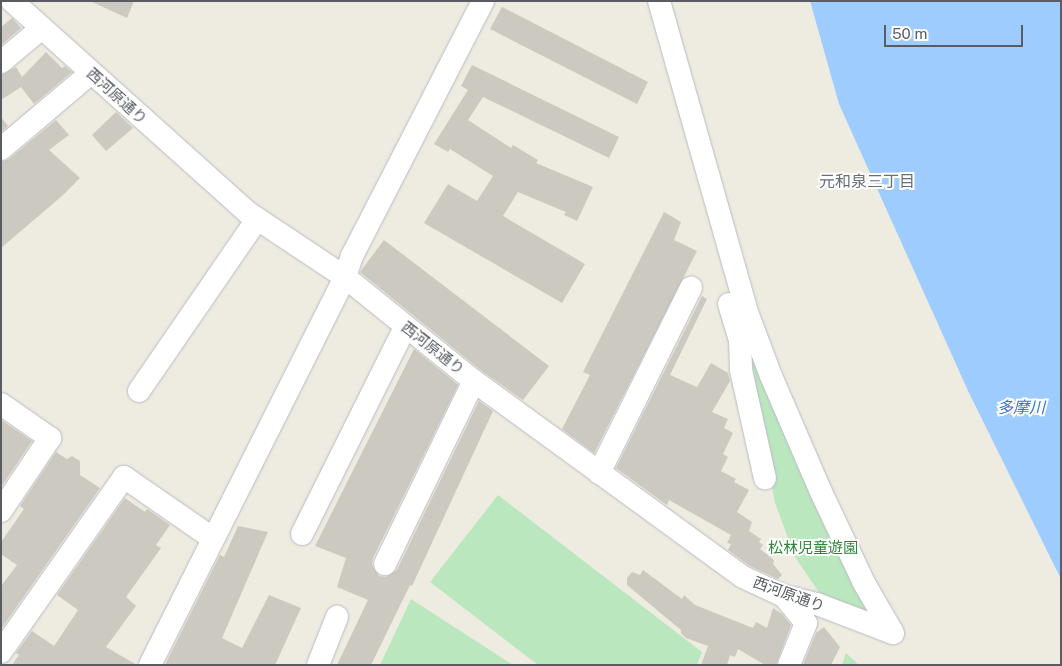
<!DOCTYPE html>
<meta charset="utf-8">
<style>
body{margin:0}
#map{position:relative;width:1062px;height:666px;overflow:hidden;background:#eeece1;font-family:"Public Sans","Noto Sans JP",sans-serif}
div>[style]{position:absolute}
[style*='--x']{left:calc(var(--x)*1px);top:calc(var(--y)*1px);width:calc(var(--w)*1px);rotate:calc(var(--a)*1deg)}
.green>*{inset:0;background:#bbe7bf}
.water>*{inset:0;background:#9fccff}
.building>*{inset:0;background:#cbc9c0}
.roads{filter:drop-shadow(0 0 1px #b9bbc1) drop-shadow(0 0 1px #b9bbc1)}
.minor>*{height:22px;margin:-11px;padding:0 11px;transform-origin:11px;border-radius:11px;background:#fff}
span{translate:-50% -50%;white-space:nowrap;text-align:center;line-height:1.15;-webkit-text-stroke:4px #fff;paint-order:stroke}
.street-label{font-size:15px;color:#595d63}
.park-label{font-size:15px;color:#2e853b}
.neighbourhood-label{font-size:16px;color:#6a6f75}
.water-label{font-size:16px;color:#3a73ca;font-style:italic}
.frame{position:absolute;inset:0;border:2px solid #595d63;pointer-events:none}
.scale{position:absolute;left:884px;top:25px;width:139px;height:22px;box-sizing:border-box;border:2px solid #595d63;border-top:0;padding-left:6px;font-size:15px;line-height:18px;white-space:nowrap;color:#595d63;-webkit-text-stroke:4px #fff;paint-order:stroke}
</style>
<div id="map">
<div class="green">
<div style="clip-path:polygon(750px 345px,793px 455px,825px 528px,876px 618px,820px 594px,795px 557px,775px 503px,760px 426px)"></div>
<div style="clip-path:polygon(498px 495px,702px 652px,697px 665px,538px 665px,430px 582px)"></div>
<div style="clip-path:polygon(411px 599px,513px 665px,380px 665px)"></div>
<div style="clip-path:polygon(846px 653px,859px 665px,842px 665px)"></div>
</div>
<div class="water">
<div style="clip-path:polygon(810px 1px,1061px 1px,1061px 579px,969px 393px,839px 104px)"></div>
</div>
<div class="building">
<div style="clip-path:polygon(90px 1px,134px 1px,127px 18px)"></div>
<div style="clip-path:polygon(502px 7px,648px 82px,637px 104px,490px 29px)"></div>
<div style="clip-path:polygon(12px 18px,21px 28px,1px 45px,1px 27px)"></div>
<div style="clip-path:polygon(46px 52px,62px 68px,65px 66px,72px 72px,34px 104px,21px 87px,1px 100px,1px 75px,16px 67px,22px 77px)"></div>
<div style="clip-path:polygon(472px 65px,619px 137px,609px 158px,483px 97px,468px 120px,511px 148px,513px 145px,538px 160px,536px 163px,593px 187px,577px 221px,564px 215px,566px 212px,518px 192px,503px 216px,585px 264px,562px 303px,424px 223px,448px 184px,477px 201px,493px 176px,450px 149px,448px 152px,434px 144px,468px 90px,461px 86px)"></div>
<div style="clip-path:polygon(116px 112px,133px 128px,106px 151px,92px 135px)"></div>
<div style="clip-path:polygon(1px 117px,8px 126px,1px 132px)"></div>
<div style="clip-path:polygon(56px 120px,69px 135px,49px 150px,80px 178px,62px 196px,1px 248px,1px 162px,9px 159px)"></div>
<div style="clip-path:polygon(664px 212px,681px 222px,674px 240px,697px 251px,594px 453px,562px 429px,590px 375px,583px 372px)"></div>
<div style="clip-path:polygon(384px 240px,549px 366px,523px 400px,482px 371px,360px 272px)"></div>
<div style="clip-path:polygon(702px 296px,707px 299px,670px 375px,697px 387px,711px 363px,728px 373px,730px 381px,712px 412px,728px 419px,724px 428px,733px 433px,723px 454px,728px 457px,721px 471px,736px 479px,734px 482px,749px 490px,737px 512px,752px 522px,749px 531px,761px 539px,759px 542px,763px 545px,760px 549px,774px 560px,773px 564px,782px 575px,778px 579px,750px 566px,728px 550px,731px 544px,727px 543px,731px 535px,669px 500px,667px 505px,616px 468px)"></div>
<div style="clip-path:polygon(414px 349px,458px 385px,373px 558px,372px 565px,379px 576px,386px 577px,397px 570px,479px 401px,493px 411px,412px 586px,410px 585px,371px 665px,337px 665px,368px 600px,337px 587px,346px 558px,315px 546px)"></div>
<div style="clip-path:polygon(1px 420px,32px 441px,1px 487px)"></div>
<div style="clip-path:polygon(56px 452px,67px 459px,72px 456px,80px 461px,80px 475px,100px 488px,1px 629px,1px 586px,17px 565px,1px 554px,1px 542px,24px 509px,20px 506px)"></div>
<div style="clip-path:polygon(125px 498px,145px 512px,147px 509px,170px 525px,156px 545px,161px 548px,126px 597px,136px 606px,106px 647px,137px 665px,12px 665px,19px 655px,16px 653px,32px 631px,54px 646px,78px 610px,57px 595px)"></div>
<div style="clip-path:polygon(238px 526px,268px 532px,222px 638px,242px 648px,269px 595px,301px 608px,275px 665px,165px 665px,220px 555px,224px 557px)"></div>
<div style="clip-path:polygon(643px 570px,682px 599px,684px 595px,695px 605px,753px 628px,756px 622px,767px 628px,773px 608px,782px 614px,791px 625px,776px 665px,765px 665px,738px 649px,735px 657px,730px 655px,727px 665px,701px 665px,708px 646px,686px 638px,681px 633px,681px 630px,627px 585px,627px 578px,632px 572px,640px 575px)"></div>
<div style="clip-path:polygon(824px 627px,840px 647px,831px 665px,803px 665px,816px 633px)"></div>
</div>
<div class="roads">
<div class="minor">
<div style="--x:12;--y:1;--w:316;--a:41.9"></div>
<div style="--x:247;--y:212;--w:118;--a:33.6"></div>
<div style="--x:345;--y:277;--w:166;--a:38.9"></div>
<div style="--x:474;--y:381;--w:333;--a:36.1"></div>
<div style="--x:743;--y:577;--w:45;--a:24.9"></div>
<div style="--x:784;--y:596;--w:34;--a:14"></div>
<div style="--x:817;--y:604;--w:81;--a:20.9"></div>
<div style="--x:659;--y:1;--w:326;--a:74.2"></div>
<div style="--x:748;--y:315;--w:65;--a:69.3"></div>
<div style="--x:771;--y:376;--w:126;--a:66.7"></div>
<div style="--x:821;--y:492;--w:101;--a:64.7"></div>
<div style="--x:864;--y:583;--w:58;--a:59.9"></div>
<div style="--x:1;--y:62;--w:53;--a:-39.7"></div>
<div style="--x:1;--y:149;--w:118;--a:-40.2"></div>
<div style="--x:729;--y:304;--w:38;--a:73"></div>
<div style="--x:740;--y:340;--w:30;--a:88"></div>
<div style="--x:741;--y:370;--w:111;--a:77.5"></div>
<div style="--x:139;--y:391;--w:209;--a:-55.5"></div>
<div style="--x:1;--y:404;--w:60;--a:34.8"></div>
<div style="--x:50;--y:438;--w:88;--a:123.9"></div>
<div style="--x:599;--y:473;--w:207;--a:-63.6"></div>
<div style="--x:302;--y:534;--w:231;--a:-63.5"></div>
<div style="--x:385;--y:564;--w:203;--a:-64.1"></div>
<div style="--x:784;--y:596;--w:35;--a:51"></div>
<div style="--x:806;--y:623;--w:45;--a:112"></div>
<div style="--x:1;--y:652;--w:214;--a:-54.9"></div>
<div style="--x:124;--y:477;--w:107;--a:34.7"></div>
<div style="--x:150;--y:665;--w:434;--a:-63.3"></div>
<div style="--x:345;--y:277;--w:22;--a:-72"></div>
<div style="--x:352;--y:256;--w:287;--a:-62.8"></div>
<div style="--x:318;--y:665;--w:52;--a:-68.4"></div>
</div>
</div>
<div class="street-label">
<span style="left:117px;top:96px;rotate:42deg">西河原通り</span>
<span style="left:433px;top:348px;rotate:38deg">西河原通り</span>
<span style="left:789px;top:594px;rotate:20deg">西河原通り</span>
</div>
<div class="park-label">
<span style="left:813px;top:548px">松林児童遊園</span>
</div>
<div class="neighbourhood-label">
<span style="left:867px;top:182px">元和泉三丁目</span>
</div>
<div class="water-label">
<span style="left:1021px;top:408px">多摩川</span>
</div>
<div class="frame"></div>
<div class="scale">50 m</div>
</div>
